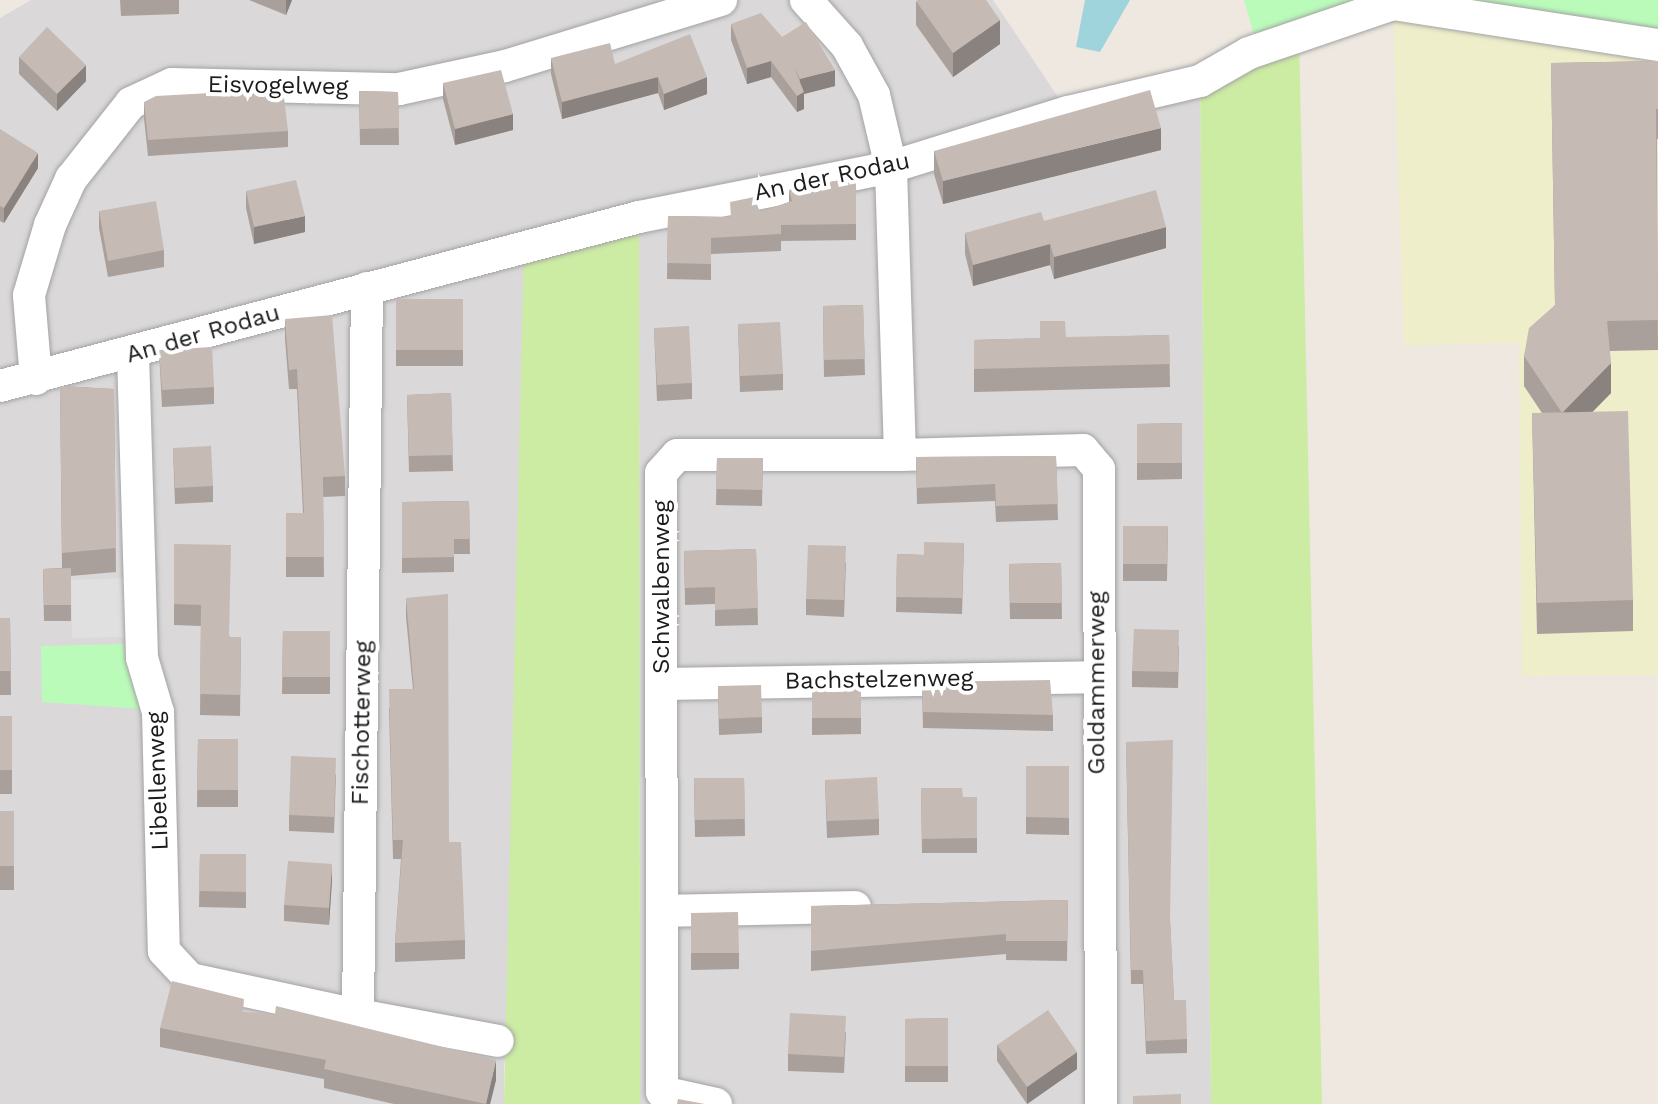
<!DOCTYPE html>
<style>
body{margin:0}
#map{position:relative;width:1658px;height:1104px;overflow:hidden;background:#eee8e0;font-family:"Work Sans",sans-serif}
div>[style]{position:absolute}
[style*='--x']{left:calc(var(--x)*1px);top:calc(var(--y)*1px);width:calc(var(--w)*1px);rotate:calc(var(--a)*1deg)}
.residential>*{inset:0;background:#dad8d8}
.farmland>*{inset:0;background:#eeeeca}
.grass>*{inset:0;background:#cceba3}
.park>*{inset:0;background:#bafbba}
.parking>*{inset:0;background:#e0e0e0}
.water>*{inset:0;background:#9fd4dd}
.roads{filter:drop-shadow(0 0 2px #a3a3a3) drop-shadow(0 0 2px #a3a3a3)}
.minor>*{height:32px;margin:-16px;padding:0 16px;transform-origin:16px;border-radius:16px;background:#fff}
.wall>*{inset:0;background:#a9a09b}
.shaded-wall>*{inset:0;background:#8a827e}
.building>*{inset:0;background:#c5bab4}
span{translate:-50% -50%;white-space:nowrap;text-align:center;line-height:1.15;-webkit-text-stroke:8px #fff;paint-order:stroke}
.street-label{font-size:24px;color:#1c1c1c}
</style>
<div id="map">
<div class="residential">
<div style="clip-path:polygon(31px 0,993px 0,1068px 112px,1200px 81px,1211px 1104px,640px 1104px,639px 217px,504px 1065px,504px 1104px,0 1104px,0 18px)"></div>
</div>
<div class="farmland">
<div style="clip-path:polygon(1393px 8px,1658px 51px,1658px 675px,1522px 676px,1519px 342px,1404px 346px)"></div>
</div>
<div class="grass">
<div style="clip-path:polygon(1299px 36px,1322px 1104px,1211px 1104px,1200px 81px)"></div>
<div style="clip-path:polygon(639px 217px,640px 1104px,504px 1104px,524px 246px)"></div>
</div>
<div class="park">
<div style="clip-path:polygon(1244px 0,1658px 0,1658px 39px,1393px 1px,1257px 45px)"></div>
<div style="clip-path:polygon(123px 644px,142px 709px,42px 702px,41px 646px)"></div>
</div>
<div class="parking">
<div style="clip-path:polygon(124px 578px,125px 637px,72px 638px,71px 580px)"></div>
</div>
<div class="water">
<div style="clip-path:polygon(1085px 0,1130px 0,1100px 52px,1076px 47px)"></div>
</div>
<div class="roads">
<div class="minor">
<div style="--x:367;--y:288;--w:727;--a:90.71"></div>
<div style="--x:358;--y:1015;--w:142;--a:10.5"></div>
<div style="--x:133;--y:354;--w:304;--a:88.3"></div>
<div style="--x:142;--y:658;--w:56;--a:73.5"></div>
<div style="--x:158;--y:712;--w:239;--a:88.6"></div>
<div style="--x:164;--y:951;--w:38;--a:47"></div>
<div style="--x:190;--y:979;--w:172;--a:12.1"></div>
<div style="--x:36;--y:379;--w:84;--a:-94.8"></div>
<div style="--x:29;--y:295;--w:73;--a:-73.3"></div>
<div style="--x:50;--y:225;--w:51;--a:-65.5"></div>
<div style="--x:71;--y:179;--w:97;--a:-51.7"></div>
<div style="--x:131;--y:103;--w:45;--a:-24.9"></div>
<div style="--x:172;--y:84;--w:227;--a:1.3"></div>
<div style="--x:399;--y:89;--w:108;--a:-12.2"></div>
<div style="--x:505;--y:66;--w:226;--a:-17"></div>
<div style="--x:0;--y:386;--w:661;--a:-14.81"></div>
<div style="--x:639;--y:217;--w:257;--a:-11.2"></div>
<div style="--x:891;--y:167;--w:185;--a:-17.3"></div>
<div style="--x:1068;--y:112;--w:136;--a:-13.2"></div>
<div style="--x:1200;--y:81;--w:56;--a:-29.7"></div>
<div style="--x:1249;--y:53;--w:152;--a:-18.8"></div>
<div style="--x:1393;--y:4;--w:268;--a:8.8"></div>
<div style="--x:900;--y:455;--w:183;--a:-1.6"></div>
<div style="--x:1083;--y:450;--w:25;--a:50"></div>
<div style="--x:1099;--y:469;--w:635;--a:89.82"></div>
<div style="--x:663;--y:684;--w:432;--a:-0.9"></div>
<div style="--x:662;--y:911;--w:193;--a:-1.2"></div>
<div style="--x:716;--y:1104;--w:55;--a:-167.5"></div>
<div style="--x:662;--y:1092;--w:619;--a:-90.09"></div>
<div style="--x:661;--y:473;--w:24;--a:-48"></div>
<div style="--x:677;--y:455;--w:223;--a:0"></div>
<div style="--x:900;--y:455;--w:288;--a:-91.8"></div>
<div style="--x:891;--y:167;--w:74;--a:-103.3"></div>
<div style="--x:874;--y:95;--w:56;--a:-118.9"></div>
<div style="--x:847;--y:46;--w:62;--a:-131.7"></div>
</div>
</div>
<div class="wall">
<div style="clip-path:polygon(120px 0,179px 0,179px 14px,121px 16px)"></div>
<div style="clip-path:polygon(249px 0,292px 0,286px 15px)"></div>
<div style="clip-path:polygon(916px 1px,1000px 44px,953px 77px,916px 25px)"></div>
<div style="clip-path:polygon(731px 24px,782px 37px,835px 86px,804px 94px,804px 109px,797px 112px,771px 77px,747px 84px,731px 40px)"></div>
<div style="clip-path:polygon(19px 57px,86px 81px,57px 111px,19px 74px)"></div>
<div style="clip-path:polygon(551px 58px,615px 64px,707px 94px,664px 110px,658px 93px,562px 119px,551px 74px)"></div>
<div style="clip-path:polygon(1658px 61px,1658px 139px,1657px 139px,1658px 350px,1610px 351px,1611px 393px,1592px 412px,1633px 600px,1633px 631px,1537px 634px,1532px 413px,1542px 413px,1524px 386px,1524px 356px,1555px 305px,1551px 63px)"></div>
<div style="clip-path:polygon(443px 83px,513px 130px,455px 145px,443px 99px)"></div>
<div style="clip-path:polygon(359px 91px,398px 92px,399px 145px,360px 145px)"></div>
<div style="clip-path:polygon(144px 102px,288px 131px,288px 147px,148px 156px,144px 118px)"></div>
<div style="clip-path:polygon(0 129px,38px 168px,4px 223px,0 221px)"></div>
<div style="clip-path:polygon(1161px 150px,943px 204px,934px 174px,934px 151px)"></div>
<div style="clip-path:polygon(856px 177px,856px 240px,781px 241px,781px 251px,711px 254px,711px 280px,667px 279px,668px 216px,730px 217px,760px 212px,789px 202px,789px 190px)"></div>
<div style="clip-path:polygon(246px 191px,305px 232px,254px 244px,246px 208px)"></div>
<div style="clip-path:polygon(99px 211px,164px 250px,164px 267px,108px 277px,99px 228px)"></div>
<div style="clip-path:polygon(1044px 221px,1166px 248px,1054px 279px,1050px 265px,973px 286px,965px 254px,965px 233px)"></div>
<div style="clip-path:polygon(396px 299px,463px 299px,463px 366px,396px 366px)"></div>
<div style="clip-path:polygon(863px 305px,865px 375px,824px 377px,823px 306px)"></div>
<div style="clip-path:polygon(285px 319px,345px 476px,345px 496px,323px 497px,324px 577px,286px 577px,286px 513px,303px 513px,297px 389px,289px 389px,285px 339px)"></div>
<div style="clip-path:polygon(738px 324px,783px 374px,783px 390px,740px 392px)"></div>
<div style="clip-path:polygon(654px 328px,692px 383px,692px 399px,657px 401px)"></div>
<div style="clip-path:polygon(1169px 335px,1170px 387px,974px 392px,974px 340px)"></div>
<div style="clip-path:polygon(159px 350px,214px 387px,214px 404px,162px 407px)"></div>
<div style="clip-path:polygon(60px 386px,114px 389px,116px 572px,71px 576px,71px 621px,44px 621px,43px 569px,62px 568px)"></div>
<div style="clip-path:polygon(451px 393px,453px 471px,409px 472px,407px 395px)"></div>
<div style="clip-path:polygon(1182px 423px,1182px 479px,1137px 480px,1137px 424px)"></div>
<div style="clip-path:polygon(173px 448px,213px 486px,213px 502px,175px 504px)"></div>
<div style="clip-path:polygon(1056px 456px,1058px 520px,996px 522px,995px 501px,917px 504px,916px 457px)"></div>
<div style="clip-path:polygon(717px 458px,763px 458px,762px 506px,716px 505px)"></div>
<div style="clip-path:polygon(469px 501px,470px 554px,454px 554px,454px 572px,402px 573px,402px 502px)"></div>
<div style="clip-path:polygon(1123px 526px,1168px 526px,1167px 581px,1123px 581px)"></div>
<div style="clip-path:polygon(964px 543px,962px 614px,896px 612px,897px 554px,924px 555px)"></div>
<div style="clip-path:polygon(174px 544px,230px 637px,241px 637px,240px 716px,200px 715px,201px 626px,174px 625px)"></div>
<div style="clip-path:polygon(756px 549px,758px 625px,715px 626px,715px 604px,685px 605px,684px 551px)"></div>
<div style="clip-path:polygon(846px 562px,844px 617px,806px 615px,806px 599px)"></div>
<div style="clip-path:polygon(1061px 563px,1062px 619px,1010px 619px,1009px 564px)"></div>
<div style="clip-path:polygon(406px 598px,449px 842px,465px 940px,465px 959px,395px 962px,395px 943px,401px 859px,393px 859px,389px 708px,413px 689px,406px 617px)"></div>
<div style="clip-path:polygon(0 618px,10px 618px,11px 695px,0 695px)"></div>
<div style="clip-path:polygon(283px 631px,330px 631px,330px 694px,282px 694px)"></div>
<div style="clip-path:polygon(1179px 646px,1178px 688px,1132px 687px,1132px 671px)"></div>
<div style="clip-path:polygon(922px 682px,1053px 715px,1053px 731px,923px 728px)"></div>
<div style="clip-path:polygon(861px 683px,861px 734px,812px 735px,812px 684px)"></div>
<div style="clip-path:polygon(718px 686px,762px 717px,762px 733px,719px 735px)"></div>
<div style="clip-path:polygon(0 716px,12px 716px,12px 794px,0 794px)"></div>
<div style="clip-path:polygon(198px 739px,238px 739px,238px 807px,197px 807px)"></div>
<div style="clip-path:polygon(1126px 742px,1170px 921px,1174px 1000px,1187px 1039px,1187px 1053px,1146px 1054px,1143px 984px,1131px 984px)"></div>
<div style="clip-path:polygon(1026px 766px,1069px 766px,1069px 835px,1026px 834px)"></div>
<div style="clip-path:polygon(336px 774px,334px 833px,289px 831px,289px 815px)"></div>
<div style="clip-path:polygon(694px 778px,744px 778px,745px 836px,695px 837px)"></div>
<div style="clip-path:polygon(825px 780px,879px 819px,879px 835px,827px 838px)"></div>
<div style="clip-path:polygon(921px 788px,963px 797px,977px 797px,977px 853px,922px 853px)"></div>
<div style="clip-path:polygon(0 811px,14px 811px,14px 890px,0 890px)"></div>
<div style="clip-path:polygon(200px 854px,246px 854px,246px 908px,199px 907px)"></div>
<div style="clip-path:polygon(332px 880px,329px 925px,284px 921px,284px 905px)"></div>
<div style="clip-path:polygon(1068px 900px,1067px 961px,1006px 960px,1006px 954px,811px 971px,811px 906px)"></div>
<div style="clip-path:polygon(691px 913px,739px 953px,739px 969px,691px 970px)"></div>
<div style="clip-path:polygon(244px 1012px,496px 1080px,490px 1104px,394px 1104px,324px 1088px,324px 1079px,160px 1047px,160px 1028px)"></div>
<div style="clip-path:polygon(948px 1018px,948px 1082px,905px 1082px,905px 1019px)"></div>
<div style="clip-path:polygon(846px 1032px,844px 1073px,788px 1071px,788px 1054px)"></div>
<div style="clip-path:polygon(997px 1045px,1077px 1069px,1027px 1104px,997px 1061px)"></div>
</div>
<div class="shaded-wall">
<div style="clip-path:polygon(286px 0,292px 0,286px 15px)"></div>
<div style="clip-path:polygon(1000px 20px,1000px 44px,953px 77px,953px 53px)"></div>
<div style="clip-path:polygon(771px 61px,771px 77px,747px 84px,747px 68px)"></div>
<div style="clip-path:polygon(86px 65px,86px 81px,57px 111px,57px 94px)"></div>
<div style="clip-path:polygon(835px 70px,835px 86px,804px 94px,804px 109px,797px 112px,797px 96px,800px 94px,800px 79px)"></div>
<div style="clip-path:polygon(658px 77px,658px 93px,562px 119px,562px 102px)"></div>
<div style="clip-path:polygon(707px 77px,707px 94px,664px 110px,664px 94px)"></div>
<div style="clip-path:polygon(513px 114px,513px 130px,455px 145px,455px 129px)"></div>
<div style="clip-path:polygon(1161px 128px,1161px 150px,943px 204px,943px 181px)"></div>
<div style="clip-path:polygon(38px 153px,38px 168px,4px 223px,4px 208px)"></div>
<div style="clip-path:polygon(305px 216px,305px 232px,254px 244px,254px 227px)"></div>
<div style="clip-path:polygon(1166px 227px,1166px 248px,1054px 279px,1054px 257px)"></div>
<div style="clip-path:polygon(1050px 244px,1050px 265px,973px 286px,973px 265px)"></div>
<div style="clip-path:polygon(1611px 363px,1611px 393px,1562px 443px,1562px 413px)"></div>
<div style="clip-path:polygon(332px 864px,332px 880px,329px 925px,329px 908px)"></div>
<div style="clip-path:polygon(1077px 1052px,1077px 1069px,1027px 1104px,1027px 1087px)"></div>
<div style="clip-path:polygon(496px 1060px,496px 1080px,490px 1104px,486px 1104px)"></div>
</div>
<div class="building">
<div style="clip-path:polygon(918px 0,986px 0,1000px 20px,953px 53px,916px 1px)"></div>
<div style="clip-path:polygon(761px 13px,782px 37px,806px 22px,835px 70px,800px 79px,794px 67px,804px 92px,797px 96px,771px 61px,747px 68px,731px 24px)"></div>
<div style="clip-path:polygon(47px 27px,86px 65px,57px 94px,19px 57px)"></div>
<div style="clip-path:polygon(690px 34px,707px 77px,664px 94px,658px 77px,562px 102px,551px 58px,610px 43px,615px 64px)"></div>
<div style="clip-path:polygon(1658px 61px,1658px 109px,1656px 109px,1658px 320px,1607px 321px,1611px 363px,1562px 413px,1524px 356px,1529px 328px,1555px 305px,1551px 63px)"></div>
<div style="clip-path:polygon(501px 70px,513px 114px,455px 129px,443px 83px)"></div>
<div style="clip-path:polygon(283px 89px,288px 131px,148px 140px,144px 102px,156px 96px)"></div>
<div style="clip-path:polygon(1150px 90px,1161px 128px,943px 181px,934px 151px)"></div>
<div style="clip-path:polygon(359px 91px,398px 92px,399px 128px,360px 129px)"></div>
<div style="clip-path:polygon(0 129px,38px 153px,4px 208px,0 206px)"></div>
<div style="clip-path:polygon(856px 177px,856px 224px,781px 225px,781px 234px,711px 238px,711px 264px,667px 263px,668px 216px,731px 217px,730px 202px,754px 197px,760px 212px,792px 201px,789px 190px)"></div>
<div style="clip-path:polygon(296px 180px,305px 216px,254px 227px,246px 191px)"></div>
<div style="clip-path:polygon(1156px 190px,1166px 227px,1054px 257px,1050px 244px,973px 265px,965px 233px,1041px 212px,1044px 221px)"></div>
<div style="clip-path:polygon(156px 201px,164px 250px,108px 261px,99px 211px)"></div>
<div style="clip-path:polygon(396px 299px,463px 299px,463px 350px,396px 350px)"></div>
<div style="clip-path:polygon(863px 305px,865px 359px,824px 360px,823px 306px)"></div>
<div style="clip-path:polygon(332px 315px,345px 476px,323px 477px,324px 557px,286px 557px,286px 513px,304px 513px,297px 369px,289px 370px,285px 319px)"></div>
<div style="clip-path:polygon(1040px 321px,1065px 321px,1066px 337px,1169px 335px,1170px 364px,974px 369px,974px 340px,1040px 338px)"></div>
<div style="clip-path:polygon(780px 322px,783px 374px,740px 376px,738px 324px)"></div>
<div style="clip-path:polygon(689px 326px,692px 383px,657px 385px,654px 328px)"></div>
<div style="clip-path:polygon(212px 347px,214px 387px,162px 390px,159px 350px)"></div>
<div style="clip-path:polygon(60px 386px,114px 389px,116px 548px,62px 553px)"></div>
<div style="clip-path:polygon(451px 393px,453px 455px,409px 456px,407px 395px)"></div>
<div style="clip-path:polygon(1628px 411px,1633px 600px,1537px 603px,1532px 413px)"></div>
<div style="clip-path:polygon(1182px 423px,1182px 463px,1137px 463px,1137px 424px)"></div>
<div style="clip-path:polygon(211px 446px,213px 486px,175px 488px,173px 448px)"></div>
<div style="clip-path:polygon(1056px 456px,1058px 504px,996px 506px,995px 484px,917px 488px,916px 457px)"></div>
<div style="clip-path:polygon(717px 458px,763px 458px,762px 490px,716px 489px)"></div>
<div style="clip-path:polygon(469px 501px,470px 539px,454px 539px,454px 557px,402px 558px,402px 502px)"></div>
<div style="clip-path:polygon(1123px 526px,1168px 526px,1167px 564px,1123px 564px)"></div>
<div style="clip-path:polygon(924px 542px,964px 543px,962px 598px,896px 597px,897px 554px,924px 555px)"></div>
<div style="clip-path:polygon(174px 544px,231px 545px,229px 637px,241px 637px,240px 695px,200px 694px,201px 605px,174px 604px)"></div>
<div style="clip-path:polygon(808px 545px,846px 546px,844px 600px,806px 599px)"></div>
<div style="clip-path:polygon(756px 549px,758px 608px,715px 610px,715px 587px,685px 588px,684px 551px)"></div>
<div style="clip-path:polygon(1061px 563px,1062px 603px,1010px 603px,1009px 564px)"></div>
<div style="clip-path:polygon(71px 568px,71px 605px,44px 605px,43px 569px)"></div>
<div style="clip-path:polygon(448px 594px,449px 842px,461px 842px,465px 940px,395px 943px,403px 840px,393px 840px,389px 689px,414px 689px,406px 598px)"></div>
<div style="clip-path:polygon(0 618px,10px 618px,11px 671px,0 671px)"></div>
<div style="clip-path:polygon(1134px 629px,1179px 630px,1178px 672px,1132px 671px)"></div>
<div style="clip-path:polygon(283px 631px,330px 631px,330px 677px,282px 677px)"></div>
<div style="clip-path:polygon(1050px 680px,1053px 715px,923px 712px,922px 682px)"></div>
<div style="clip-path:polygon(861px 683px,861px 718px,812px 718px,812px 684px)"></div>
<div style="clip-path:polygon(761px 685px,762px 717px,719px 719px,718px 686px)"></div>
<div style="clip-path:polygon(0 716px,12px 716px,12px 770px,0 770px)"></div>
<div style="clip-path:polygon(198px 739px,238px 739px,238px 790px,197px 790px)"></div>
<div style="clip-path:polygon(1173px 740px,1170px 918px,1174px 1000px,1186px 1000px,1187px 1039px,1146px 1041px,1143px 970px,1131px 970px,1126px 742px)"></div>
<div style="clip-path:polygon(291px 756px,336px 758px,334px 817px,289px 815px)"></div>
<div style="clip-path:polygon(1026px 766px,1069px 766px,1069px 818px,1026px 817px)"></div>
<div style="clip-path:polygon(877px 777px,879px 819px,827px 821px,825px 780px)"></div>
<div style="clip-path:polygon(694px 778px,744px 778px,745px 819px,695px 820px)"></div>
<div style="clip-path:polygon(921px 788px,962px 788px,963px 797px,977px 797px,977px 838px,922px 839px)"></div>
<div style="clip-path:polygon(0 811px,14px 811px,14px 866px,0 866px)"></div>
<div style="clip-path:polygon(200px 854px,246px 854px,246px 892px,199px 891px)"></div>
<div style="clip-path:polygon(288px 861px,332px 864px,329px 908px,284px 905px)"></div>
<div style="clip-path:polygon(1068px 900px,1067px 941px,1006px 941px,1006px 934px,811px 951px,811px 906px)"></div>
<div style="clip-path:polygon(738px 912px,739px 953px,691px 953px,691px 913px)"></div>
<div style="clip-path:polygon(172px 981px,244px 999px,243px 1012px,275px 1014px,276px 1006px,496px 1060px,486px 1104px,324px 1069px,326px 1060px,160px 1028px)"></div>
<div style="clip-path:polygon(1048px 1010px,1077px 1052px,1027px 1087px,997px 1045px)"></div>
<div style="clip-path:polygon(790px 1013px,846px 1016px,844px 1057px,788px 1054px)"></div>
<div style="clip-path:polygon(948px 1018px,948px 1066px,905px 1066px,905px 1019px)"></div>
<div style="clip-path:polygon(1181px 1094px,1181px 1104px,1133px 1104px,1133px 1096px)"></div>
<div style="clip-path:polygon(678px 1099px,705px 1104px,677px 1104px)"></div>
</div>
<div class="street-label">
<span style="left:278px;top:86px;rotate:1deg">Eisvogelweg</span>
<span style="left:832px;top:177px;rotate:-12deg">An der Rodau</span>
<span style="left:203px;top:334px;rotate:-16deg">An der Rodau</span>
<span style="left:662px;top:587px;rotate:-90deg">Schwalbenweg</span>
<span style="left:879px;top:680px;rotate:-1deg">Bachstelzenweg</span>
<span style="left:1097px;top:683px;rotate:-90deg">Goldammerweg</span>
<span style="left:362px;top:723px;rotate:-89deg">Fischotterweg</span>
<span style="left:158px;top:781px;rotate:-92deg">Libellenweg</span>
</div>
</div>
